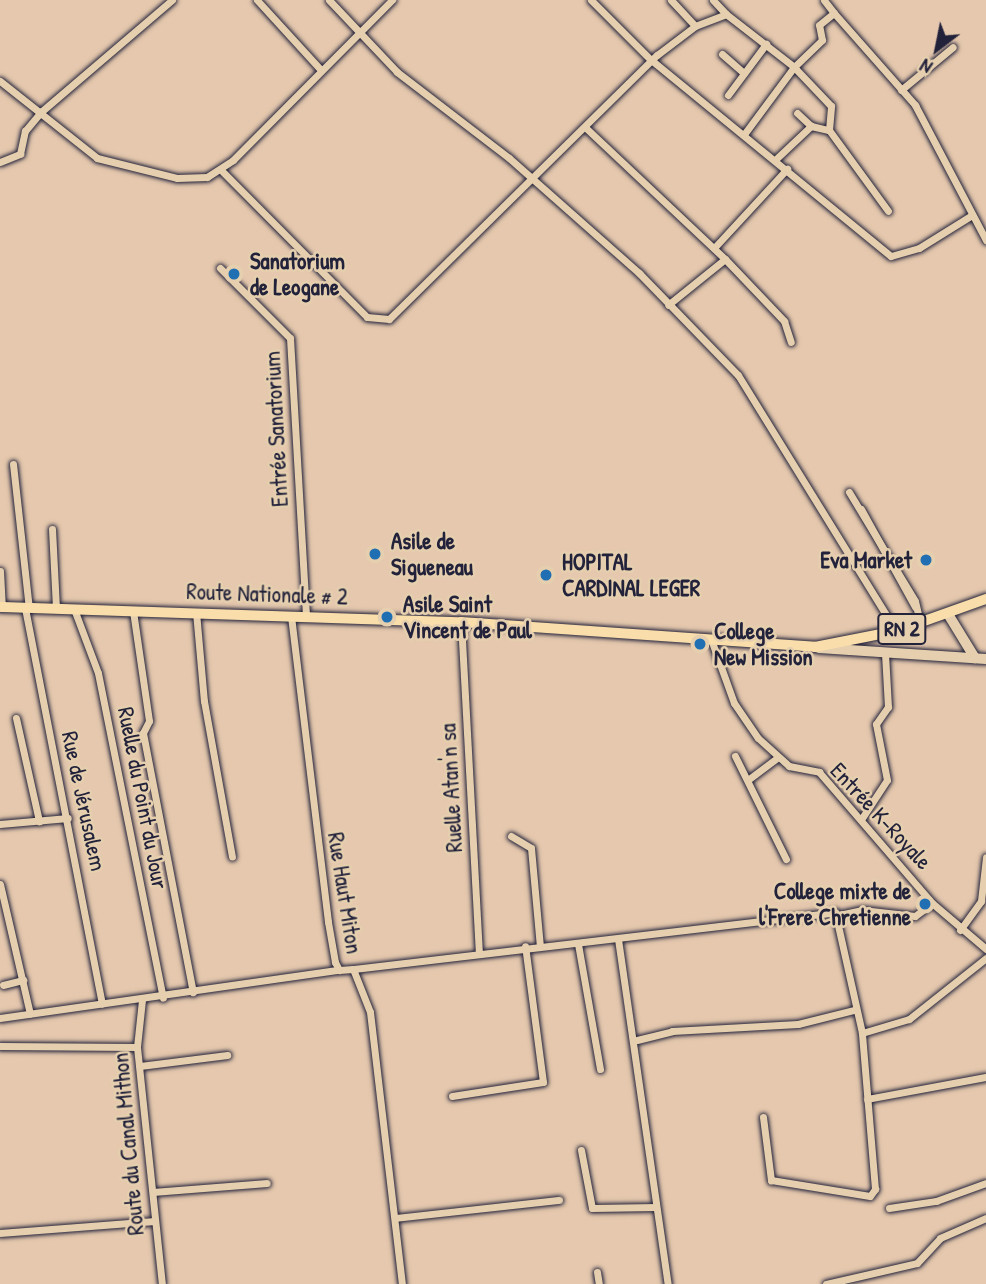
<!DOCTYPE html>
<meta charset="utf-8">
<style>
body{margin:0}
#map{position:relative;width:986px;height:1284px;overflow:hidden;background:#e5c8ad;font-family:"Patrick Hand",sans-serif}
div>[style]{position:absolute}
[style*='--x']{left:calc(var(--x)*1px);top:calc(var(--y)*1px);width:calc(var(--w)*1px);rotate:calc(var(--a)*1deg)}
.roads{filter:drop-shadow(0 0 2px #22223b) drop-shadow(0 0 2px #22223b)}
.street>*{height:7px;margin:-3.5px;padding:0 3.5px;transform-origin:3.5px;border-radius:3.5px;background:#e5cfae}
.secondary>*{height:10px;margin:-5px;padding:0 5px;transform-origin:5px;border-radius:5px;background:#e5cfae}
.primary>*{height:10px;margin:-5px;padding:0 5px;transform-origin:5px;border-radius:5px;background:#f9deab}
.dots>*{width:19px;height:19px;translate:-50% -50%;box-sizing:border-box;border:4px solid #e5cfae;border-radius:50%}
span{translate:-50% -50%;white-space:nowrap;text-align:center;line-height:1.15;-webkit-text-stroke:5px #e5cfae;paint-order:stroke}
.shield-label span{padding:2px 5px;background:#e5cfae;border:2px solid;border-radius:5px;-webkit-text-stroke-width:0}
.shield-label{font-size:21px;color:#22223b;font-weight:700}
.poi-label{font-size:23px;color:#22223b;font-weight:700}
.left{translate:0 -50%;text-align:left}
.right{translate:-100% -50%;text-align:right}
.street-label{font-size:23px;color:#22223b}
.north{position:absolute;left:902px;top:14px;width:70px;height:70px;-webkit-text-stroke:5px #e5cfae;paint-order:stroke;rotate:212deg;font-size:19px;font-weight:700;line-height:28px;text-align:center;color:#22223b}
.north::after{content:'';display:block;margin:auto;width:24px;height:32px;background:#22223b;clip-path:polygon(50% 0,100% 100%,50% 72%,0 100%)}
</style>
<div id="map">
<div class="roads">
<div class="street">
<div style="--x:257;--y:0;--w:95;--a:47.6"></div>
<div style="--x:329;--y:0;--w:99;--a:46.6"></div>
<div style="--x:397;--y:72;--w:141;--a:37.5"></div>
<div style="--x:509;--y:158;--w:174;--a:41.5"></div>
<div style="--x:639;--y:273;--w:142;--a:45.9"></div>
<div style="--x:738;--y:375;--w:301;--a:58.3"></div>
<div style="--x:591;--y:0;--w:83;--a:45"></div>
<div style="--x:650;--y:59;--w:311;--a:39.3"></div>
<div style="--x:891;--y:256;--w:29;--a:-16"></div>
<div style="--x:919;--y:248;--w:62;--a:-31.9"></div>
<div style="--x:671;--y:0;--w:35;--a:47"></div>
<div style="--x:834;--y:13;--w:123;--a:48.6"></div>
<div style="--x:915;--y:105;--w:153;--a:62.3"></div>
<div style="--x:726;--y:14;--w:86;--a:37.9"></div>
<div style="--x:794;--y:67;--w:82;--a:126.6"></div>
<div style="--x:722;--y:54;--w:29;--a:41"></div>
<div style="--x:0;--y:81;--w:124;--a:38.4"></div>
<div style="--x:97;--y:158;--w:82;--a:14"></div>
<div style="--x:177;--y:178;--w:30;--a:-2"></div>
<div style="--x:207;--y:177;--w:31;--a:-33"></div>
<div style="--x:233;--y:160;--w:226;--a:-45.2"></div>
<div style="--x:901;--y:90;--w:67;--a:-39.6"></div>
<div style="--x:728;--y:95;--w:64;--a:-53.3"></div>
<div style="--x:811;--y:126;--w:18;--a:13"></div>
<div style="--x:829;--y:130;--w:24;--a:-85"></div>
<div style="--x:831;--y:106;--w:54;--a:-133.5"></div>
<div style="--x:794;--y:67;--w:39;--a:-44"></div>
<div style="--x:822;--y:40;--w:15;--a:-101"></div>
<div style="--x:819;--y:25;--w:19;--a:-39"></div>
<div style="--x:834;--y:13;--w:16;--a:-128"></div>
<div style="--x:587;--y:129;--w:190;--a:43.3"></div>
<div style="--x:725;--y:259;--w:73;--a:141.1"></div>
<div style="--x:829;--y:130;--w:100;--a:53.9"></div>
<div style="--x:777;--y:158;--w:47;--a:-43.3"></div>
<div style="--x:811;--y:126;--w:19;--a:-137"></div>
<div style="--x:0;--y:162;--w:22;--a:-22"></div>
<div style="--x:20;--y:154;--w:24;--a:-78"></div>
<div style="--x:25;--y:131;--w:26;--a:-50"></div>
<div style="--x:42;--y:111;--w:171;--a:-40.5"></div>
<div style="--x:221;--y:170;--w:207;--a:45.2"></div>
<div style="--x:367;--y:317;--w:22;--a:5"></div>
<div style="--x:389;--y:319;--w:376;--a:-44.6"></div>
<div style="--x:657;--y:55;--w:48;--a:-37.3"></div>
<div style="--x:695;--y:26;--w:33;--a:-21"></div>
<div style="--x:726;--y:14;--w:19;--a:-133"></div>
<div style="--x:714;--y:248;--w:108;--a:-47.3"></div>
<div style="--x:725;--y:259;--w:86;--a:46.4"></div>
<div style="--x:784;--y:321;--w:22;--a:72"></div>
<div style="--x:220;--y:268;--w:99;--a:45"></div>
<div style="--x:290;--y:338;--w:278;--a:86.7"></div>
<div style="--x:13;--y:464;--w:145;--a:83.7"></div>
<div style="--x:849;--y:492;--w:127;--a:58.8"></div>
<div style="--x:915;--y:601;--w:23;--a:77"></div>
<div style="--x:861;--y:509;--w:112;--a:61.1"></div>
<div style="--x:52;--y:529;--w:80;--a:87.1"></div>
<div style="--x:0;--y:571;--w:36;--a:87"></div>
<div style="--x:25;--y:608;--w:403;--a:79"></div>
<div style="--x:74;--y:609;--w:68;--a:69.4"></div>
<div style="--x:98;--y:673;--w:331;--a:78.7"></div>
<div style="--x:133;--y:611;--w:111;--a:81.7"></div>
<div style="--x:149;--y:721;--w:13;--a:117"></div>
<div style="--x:143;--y:733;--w:264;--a:79.1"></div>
<div style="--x:196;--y:612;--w:89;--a:84.9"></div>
<div style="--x:204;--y:701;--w:158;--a:79.8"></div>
<div style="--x:291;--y:616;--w:308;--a:83.1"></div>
<div style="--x:328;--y:922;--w:41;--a:80.1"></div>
<div style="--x:335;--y:962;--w:9;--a:63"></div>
<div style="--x:339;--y:970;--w:14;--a:-4"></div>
<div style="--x:353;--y:969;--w:46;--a:68.4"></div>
<div style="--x:370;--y:1012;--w:274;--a:83.3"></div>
<div style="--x:461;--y:622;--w:330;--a:86.9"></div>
<div style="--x:712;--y:642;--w:65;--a:70.2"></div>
<div style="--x:734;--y:703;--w:42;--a:55.6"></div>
<div style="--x:758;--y:738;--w:42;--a:42.1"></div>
<div style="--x:789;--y:766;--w:31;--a:11"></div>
<div style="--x:819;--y:772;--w:173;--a:49.2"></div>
<div style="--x:932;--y:903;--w:71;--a:40.4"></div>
<div style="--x:16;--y:718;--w:106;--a:77.4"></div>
<div style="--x:735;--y:756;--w:115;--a:63.7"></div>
<div style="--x:749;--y:779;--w:35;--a:-37"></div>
<div style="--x:862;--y:818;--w:45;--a:-56.7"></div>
<div style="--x:887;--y:780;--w:57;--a:-101.1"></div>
<div style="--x:876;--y:724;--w:21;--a:-55"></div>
<div style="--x:888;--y:707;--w:53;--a:-93.2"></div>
<div style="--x:0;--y:824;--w:68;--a:-5"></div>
<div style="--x:511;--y:836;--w:23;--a:31"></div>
<div style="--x:531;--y:848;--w:98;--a:84.8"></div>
<div style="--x:0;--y:884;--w:133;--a:77"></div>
<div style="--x:839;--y:915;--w:24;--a:-12"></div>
<div style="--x:862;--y:910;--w:53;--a:6.5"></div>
<div style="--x:915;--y:916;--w:21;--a:-37"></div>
<div style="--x:960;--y:930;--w:36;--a:-54"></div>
<div style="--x:981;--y:901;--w:44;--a:-83.5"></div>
<div style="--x:618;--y:939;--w:349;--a:81.8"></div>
<div style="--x:578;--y:944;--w:127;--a:80"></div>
<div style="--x:353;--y:969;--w:485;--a:-6.7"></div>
<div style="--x:835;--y:912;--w:124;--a:77.4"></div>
<div style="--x:3;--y:985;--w:21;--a:-14"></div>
<div style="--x:142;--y:1000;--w:47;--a:96.1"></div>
<div style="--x:137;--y:1047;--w:238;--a:84"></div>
<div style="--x:0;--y:1018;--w:342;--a:-8.1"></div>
<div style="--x:637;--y:1040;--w:36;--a:-14"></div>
<div style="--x:672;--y:1031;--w:126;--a:-3.2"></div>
<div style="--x:798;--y:1024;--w:58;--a:-14"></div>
<div style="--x:0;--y:1046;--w:137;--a:0.4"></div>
<div style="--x:140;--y:1066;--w:88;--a:-7.2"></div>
<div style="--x:452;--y:1096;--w:92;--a:-8.7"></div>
<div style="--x:543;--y:1082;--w:137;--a:-97.5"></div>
<div style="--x:867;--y:1099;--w:121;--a:-10.5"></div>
<div style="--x:763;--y:1117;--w:64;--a:82.8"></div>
<div style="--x:771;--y:1180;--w:100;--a:9.2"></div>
<div style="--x:870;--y:1196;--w:9;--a:-54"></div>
<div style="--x:875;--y:1189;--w:157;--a:-94.8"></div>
<div style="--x:862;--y:1033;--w:49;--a:-16.6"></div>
<div style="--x:909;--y:1019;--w:98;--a:-38.4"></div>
<div style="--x:581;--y:1150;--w:59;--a:79.3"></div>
<div style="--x:592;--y:1208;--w:64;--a:-0.9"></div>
<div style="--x:153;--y:1192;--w:114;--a:-4.5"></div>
<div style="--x:889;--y:1208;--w:48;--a:-8.5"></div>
<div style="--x:936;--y:1201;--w:53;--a:-19.8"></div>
<div style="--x:395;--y:1218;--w:165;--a:-6.3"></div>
<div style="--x:0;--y:1233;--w:155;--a:-4.4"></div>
<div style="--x:597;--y:1272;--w:12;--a:81"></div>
<div style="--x:826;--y:1284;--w:93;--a:-13"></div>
<div style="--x:917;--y:1263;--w:34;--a:-47"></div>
<div style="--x:940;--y:1238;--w:50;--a:-23.5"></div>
</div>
<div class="secondary">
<div style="--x:948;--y:614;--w:52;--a:58.5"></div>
<div style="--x:819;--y:648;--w:167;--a:3.8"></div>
</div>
<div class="primary">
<div style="--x:0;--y:607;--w:461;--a:1.9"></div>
<div style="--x:461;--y:622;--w:355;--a:4"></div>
<div style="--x:815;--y:647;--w:83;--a:-11.2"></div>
<div style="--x:896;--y:631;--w:96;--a:-19.6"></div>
</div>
</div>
<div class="dots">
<div style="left:234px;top:274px;background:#1f6fb2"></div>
<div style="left:375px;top:554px;background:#1f6fb2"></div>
<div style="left:926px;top:560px;background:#1f6fb2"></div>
<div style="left:546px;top:575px;background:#1f6fb2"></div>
<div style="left:387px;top:617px;background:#1f6fb2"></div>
<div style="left:700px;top:644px;background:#1f6fb2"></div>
<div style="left:925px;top:904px;background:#1f6fb2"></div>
</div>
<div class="shield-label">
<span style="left:902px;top:629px">RN 2</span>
</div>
<div class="poi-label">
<span class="left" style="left:250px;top:274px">Sanatorium<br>de Leogane</span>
<span class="left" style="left:391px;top:554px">Asile de<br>Sigueneau</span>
<span class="right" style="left:912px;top:560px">Eva Market</span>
<span class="left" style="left:562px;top:575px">HOPITAL<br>CARDINAL LEGER</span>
<span class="left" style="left:403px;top:617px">Asile Saint<br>Vincent de Paul</span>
<span class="left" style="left:714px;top:644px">College<br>New Mission</span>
<span class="right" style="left:911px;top:904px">College mixte de<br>l'Frere Chretienne</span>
</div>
<div class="street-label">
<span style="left:276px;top:429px;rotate:-93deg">Entrée Sanatorium</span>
<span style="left:267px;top:594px;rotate:2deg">Route Nationale # 2</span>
<span style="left:451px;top:788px;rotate:-93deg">Ruelle Atan'n sa</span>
<span style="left:143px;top:798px;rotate:79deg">Ruelle du Point du Jour</span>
<span style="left:84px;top:801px;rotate:78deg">Rue de Jérusalem</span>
<span style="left:881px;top:816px;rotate:47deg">Entrée K-Royale</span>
<span style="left:345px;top:893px;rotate:81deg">Rue Haut Miton</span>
<span style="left:128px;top:1144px;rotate:-95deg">Route du Canal Mithon</span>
</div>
<div class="north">N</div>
</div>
